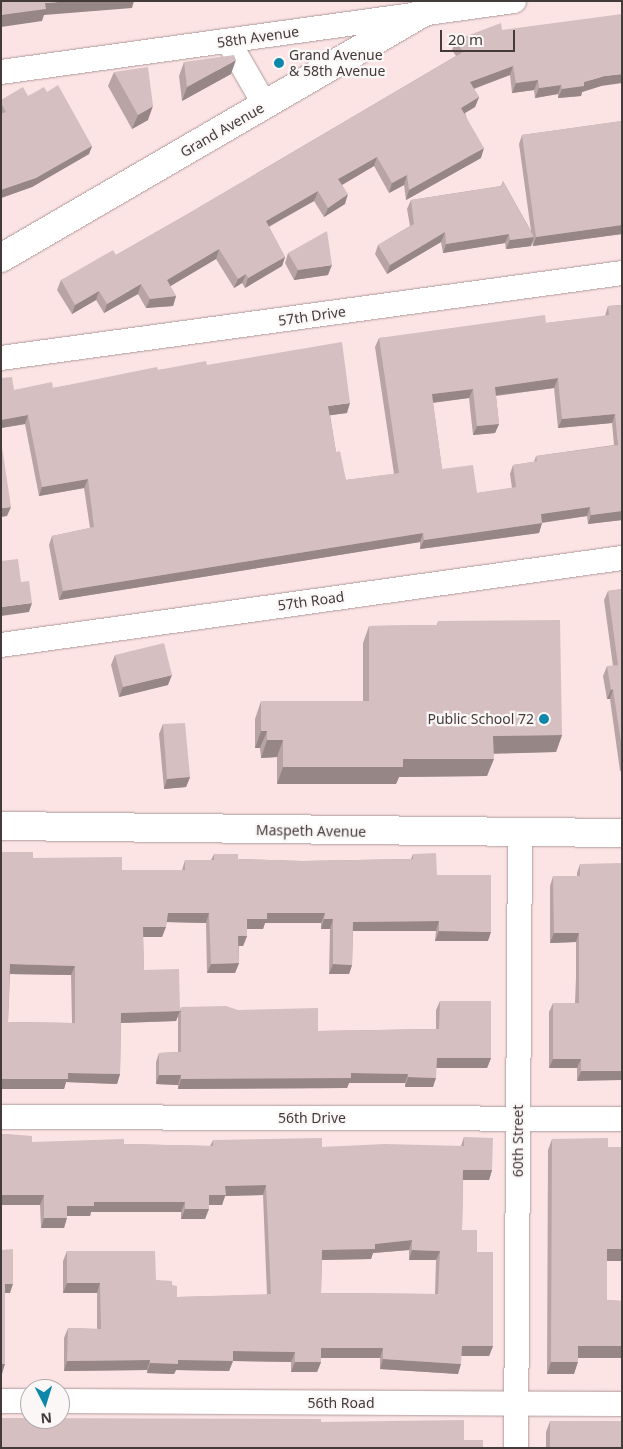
<!DOCTYPE html>
<style>
body{margin:0}
#map{position:relative;width:623px;height:1449px;overflow:hidden;background:#fce4e5;font-family:"Noto Sans",sans-serif}
div>[style]{position:absolute}
[style*='--x']{left:calc(var(--x)*1px);top:calc(var(--y)*1px);width:calc(var(--w)*1px);rotate:calc(var(--a)*1deg)}
.roads{filter:drop-shadow(0 0 1px #b09a9a) drop-shadow(0 0 1px #b09a9a)}
.street>*{height:24px;margin:-12px;padding:0 12px;transform-origin:12px;border-radius:12px;background:#fff}
.secondary>*{height:28px;margin:-14px;padding:0 14px;transform-origin:14px;border-radius:14px;background:#fff}
.primary>*{height:28px;margin:-14px;padding:0 14px;transform-origin:14px;border-radius:14px;background:#fff}
.wall>*{inset:0;background:#b8a4a5}
.shaded-wall>*{inset:0;background:#968686}
.building>*{inset:0;background:#d6bfc0}
.dots>*{width:14px;height:14px;translate:-50% -50%;box-sizing:border-box;border:2px solid #fcf7f7;border-radius:50%}
span{translate:-50% -50%;white-space:nowrap;text-align:center;line-height:1.15;-webkit-text-stroke:4.5px #fcf7f7;paint-order:stroke}
.street-label{font-size:14px;color:#433a3a}
.poi-label{font-size:14px;color:#433a3a}
.left{translate:0 -50%;text-align:left}
.right{translate:-100% -50%;text-align:right}
.frame{position:absolute;inset:0;border:2px solid #433a3a;pointer-events:none}
.north{position:absolute;left:20px;top:1379px;width:50px;height:50px;box-sizing:border-box;background:#fcf7f7;border:1px solid #b2abab;border-radius:50%;rotate:175deg;font-size:14px;font-weight:700;line-height:20px;text-align:center;color:#433a3a}
.north::after{content:'';display:block;margin:auto;width:18px;height:22px;background:#0e87ab;clip-path:polygon(50% 0,100% 100%,50% 72%,0 100%)}
.scale{position:absolute;left:440px;top:30px;width:75px;height:22px;box-sizing:border-box;border:2px solid #433a3a;border-top:0;padding-left:6px;font-size:15px;line-height:18px;white-space:nowrap;color:#433a3a;-webkit-text-stroke:4px #fcf7f7;paint-order:stroke}
</style>
<div id="map">
<div class="roads">
<div class="street">
<div style="--x:228;--y:41;--w:74;--a:60"></div>
<div style="--x:1;--y:72;--w:518;--a:-7.88"></div>
<div style="--x:1;--y:358;--w:627;--a:-7.79"></div>
<div style="--x:1;--y:645;--w:627;--a:-7.98"></div>
<div style="--x:1;--y:1117;--w:621;--a:0.18"></div>
<div style="--x:1;--y:1401;--w:29;--a:0"></div>
<div style="--x:60;--y:1401;--w:562;--a:0.31"></div>
<div style="--x:516;--y:1448;--w:615;--a:-89.63"></div>
</div>
<div class="secondary">
<div style="--x:1;--y:826;--w:621;--a:0.65"></div>
</div>
<div class="primary">
<div style="--x:1;--y:258;--w:511;--a:-30.18"></div>
</div>
</div>
<div class="wall">
<div style="clip-path:polygon(502px 30px,601px 86px,582px 92px,581px 96px,558px 98px,558px 94px,535px 98px,534px 90px,512px 93px,510px 75px,474px 89px,479px 97px,475px 107px,465px 113px,481px 158px,406px 200px,404px 185px,389px 193px,374px 166px,342px 185px,345px 204px,324px 217px,314px 201px,269px 227px,285px 257px,282px 266px,245px 288px,242px 283px,234px 288px,216px 259px,170px 286px,176px 296px,173px 306px,146px 308px,138px 294px,104px 313px,96px 300px,72px 314px,57px 290px,61px 280px,116px 255px,186px 215px,456px 56px,452px 50px,456px 40px)"></div>
<div style="clip-path:polygon(184px 62px,231px 74px,182px 101px,179px 76px)"></div>
<div style="clip-path:polygon(114px 72px,148px 120px,132px 129px,108px 86px)"></div>
<div style="clip-path:polygon(47px 92px,92px 146px,89px 154px,32px 187px,1px 198px,1px 100px,28px 96px)"></div>
<div style="clip-path:polygon(622px 121px,622px 234px,533px 246px,532px 242px,531px 246px,506px 249px,505px 243px,443px 253px,441px 242px,387px 274px,375px 254px,378px 245px,410px 226px,407px 209px,411px 200px,501px 186px,503px 181px,531px 231px,519px 144px,522px 135px)"></div>
<div style="clip-path:polygon(288px 253px,328px 275px,294px 280px,285px 263px)"></div>
<div style="clip-path:polygon(evenodd,622px 305px,622px 520px,588px 524px,587px 516px,542px 523px,539px 533px,420px 549px,420px 542px,59px 600px,49px 545px,52px 536px,90px 528px,84px 488px,39px 496px,25px 424px,1px 428px,1px 378px,14px 390px,53px 388px,158px 370px,207px 365px,347px 413px,330px 415px,336px 452px,346px 480px,394px 474px,375px 347px,379px 338px,546px 323px,605px 316px,608px 306px,622px 305px,554px 388px,558px 428px,612px 423px,614px 445px,536px 456px,534px 462px,513px 465px,510px 474px,512px 488px,477px 493px,442px 469px,433px 403px,469px 398px,473px 435px,495px 433px,499px 424px,496px 396px,554px 388px)"></div>
<div style="clip-path:polygon(622px 589px,622px 771px,620px 771px,610px 699px,607px 699px,603px 676px,607px 666px,613px 666px,604px 600px,608px 591px)"></div>
<div style="clip-path:polygon(438px 621px,562px 735px,556px 752px,493px 753px,487px 776px,399px 777px,396px 784px,277px 784px,277px 757px,261px 758px,260px 748px,255px 748px,255px 719px,261px 701px,363px 701px,363px 643px,369px 626px,437px 625px)"></div>
<div style="clip-path:polygon(115px 655px,168px 685px,119px 697px,111px 665px)"></div>
<div style="clip-path:polygon(163px 724px,190px 777px,186px 787px,164px 789px,159px 734px)"></div>
<div style="clip-path:polygon(evenodd,1px 852px,33px 858px,122px 870px,182px 870px,185px 860px,211px 860px,214px 854px,238px 859px,302px 861px,411px 859px,413px 854px,437px 875px,488px 941px,435px 941px,436px 931px,353px 931px,352px 965px,349px 974px,329px 974px,330px 929px,321px 929px,321px 923px,265px 923px,263px 929px,247px 929px,247px 936px,243px 946px,239px 946px,239px 963px,235px 973px,207px 973px,206px 923px,167px 922px,162px 937px,143px 937px,144px 970px,180px 1011px,181px 1007px,238px 1010px,318px 1031px,436px 1029px,436px 1010px,440px 1001px,491px 1058px,487px 1068px,436px 1068px,433px 1087px,405px 1087px,405px 1083px,349px 1083px,347px 1088px,178px 1089px,178px 1085px,156px 1084px,156px 1062px,159px 1053px,178px 1052px,178px 1016px,176px 1021px,121px 1023px,120px 1074px,117px 1084px,66px 1082px,64px 1089px,1px 1089px,1px 852px,10px 974px,71px 975px,72px 1023px,8px 1022px,10px 974px)"></div>
<div style="clip-path:polygon(580px 864px,621px 937px,621px 1009px,577px 1081px,577px 1068px,549px 1068px,549px 1012px,553px 1003px,575px 1003px,576px 977px,576px 942px,550px 943px,550px 886px,553px 876px,577px 876px,577px 873px)"></div>
<div style="clip-path:polygon(evenodd,1px 1134px,32px 1142px,210px 1146px,213px 1140px,322px 1147px,461px 1146px,464px 1137px,492px 1170px,489px 1180px,463px 1180px,462px 1230px,477px 1252px,493px 1346px,489px 1356px,461px 1356px,458px 1374px,380px 1369px,380px 1358px,321px 1358px,321px 1362px,317px 1372px,291px 1372px,291px 1362px,233px 1361px,229px 1371px,176px 1370px,174px 1374px,147px 1373px,147px 1370px,64px 1371px,64px 1338px,68px 1328px,97px 1329px,97px 1293px,63px 1293px,63px 1261px,67px 1251px,172px 1285px,177px 1297px,267px 1295px,263px 1195px,225px 1196px,222px 1205px,209px 1205px,205px 1219px,181px 1219px,181px 1212px,91px 1212px,90px 1216px,67px 1216px,64px 1228px,41px 1228px,40px 1205px,1px 1205px,1px 1134px,409px 1250px,409px 1260px,436px 1260px,435px 1294px,321px 1293px,322px 1260px,371px 1259px,373px 1253px,409px 1250px)"></div>
<div style="clip-path:polygon(552px 1139px,608px 1147px,607px 1261px,607px 1300px,622px 1301px,622px 1358px,578px 1358px,574px 1374px,547px 1374px,548px 1150px)"></div>
<div style="clip-path:polygon(550px 1421px,622px 1448px,546px 1448px,546px 1432px)"></div>
</div>
<div class="shaded-wall">
<div style="clip-path:polygon(71px 1px,134px 1px,132px 8px,44px 15px,42px 21px,1px 27px,1px 15px,45px 3px)"></div>
<div style="clip-path:polygon(236px 60px,231px 74px,182px 101px,187px 87px)"></div>
<div style="clip-path:polygon(513px 66px,510px 75px,467px 91px,470px 82px)"></div>
<div style="clip-path:polygon(622px 74px,622px 83px,601px 86px,582px 92px,581px 96px,558px 98px,562px 89px,604px 76px)"></div>
<div style="clip-path:polygon(538px 80px,534px 90px,512px 93px,516px 83px)"></div>
<div style="clip-path:polygon(561px 85px,558px 94px,535px 98px,539px 88px)"></div>
<div style="clip-path:polygon(479px 97px,475px 107px,458px 117px,461px 108px)"></div>
<div style="clip-path:polygon(153px 106px,148px 120px,132px 129px,138px 115px)"></div>
<div style="clip-path:polygon(92px 146px,89px 154px,32px 187px,1px 198px,1px 190px)"></div>
<div style="clip-path:polygon(484px 148px,481px 158px,406px 200px,409px 190px)"></div>
<div style="clip-path:polygon(377px 157px,374px 166px,335px 189px,338px 179px)"></div>
<div style="clip-path:polygon(407px 175px,404px 185px,389px 193px,392px 183px)"></div>
<div style="clip-path:polygon(318px 191px,314px 201px,262px 230px,266px 221px)"></div>
<div style="clip-path:polygon(348px 194px,345px 204px,324px 217px,328px 208px)"></div>
<div style="clip-path:polygon(622px 225px,622px 234px,533px 246px,536px 237px)"></div>
<div style="clip-path:polygon(445px 232px,441px 242px,387px 274px,390px 265px)"></div>
<div style="clip-path:polygon(509px 234px,505px 243px,443px 253px,446px 244px)"></div>
<div style="clip-path:polygon(534px 237px,531px 246px,506px 249px,510px 240px)"></div>
<div style="clip-path:polygon(219px 249px,216px 259px,164px 290px,167px 280px)"></div>
<div style="clip-path:polygon(285px 257px,282px 266px,245px 288px,248px 278px)"></div>
<div style="clip-path:polygon(332px 265px,328px 275px,294px 280px,298px 270px)"></div>
<div style="clip-path:polygon(246px 274px,242px 283px,234px 288px,238px 279px)"></div>
<div style="clip-path:polygon(141px 284px,138px 294px,104px 313px,107px 304px)"></div>
<div style="clip-path:polygon(99px 291px,96px 300px,72px 314px,75px 305px)"></div>
<div style="clip-path:polygon(176px 296px,173px 306px,146px 308px,150px 299px)"></div>
<div style="clip-path:polygon(558px 378px,554px 388px,491px 396px,495px 387px)"></div>
<div style="clip-path:polygon(473px 389px,469px 398px,429px 403px,432px 394px)"></div>
<div style="clip-path:polygon(350px 403px,347px 413px,325px 416px,328px 406px)"></div>
<div style="clip-path:polygon(615px 414px,612px 423px,558px 428px,562px 419px)"></div>
<div style="clip-path:polygon(28px 415px,25px 424px,1px 428px,1px 420px)"></div>
<div style="clip-path:polygon(499px 424px,495px 433px,473px 435px,477px 426px)"></div>
<div style="clip-path:polygon(88px 479px,84px 488px,39px 496px,42px 487px)"></div>
<div style="clip-path:polygon(11px 507px,7px 516px,1px 517px,1px 508px)"></div>
<div style="clip-path:polygon(590px 507px,587px 516px,538px 523px,541px 514px)"></div>
<div style="clip-path:polygon(622px 511px,622px 520px,588px 524px,591px 515px)"></div>
<div style="clip-path:polygon(542px 523px,539px 533px,420px 549px,424px 540px)"></div>
<div style="clip-path:polygon(423px 533px,420px 542px,59px 600px,63px 591px)"></div>
<div style="clip-path:polygon(32px 603px,29px 612px,1px 616px,1px 607px)"></div>
<div style="clip-path:polygon(172px 675px,168px 685px,119px 697px,123px 687px)"></div>
<div style="clip-path:polygon(613px 689px,610px 699px,607px 699px,611px 690px)"></div>
<div style="clip-path:polygon(261px 731px,267px 731px,260px 748px,255px 748px)"></div>
<div style="clip-path:polygon(562px 735px,556px 752px,487px 754px,493px 736px)"></div>
<div style="clip-path:polygon(267px 740px,283px 740px,277px 757px,261px 758px)"></div>
<div style="clip-path:polygon(403px 759px,494px 759px,487px 776px,399px 777px,396px 784px,277px 784px,283px 767px)"></div>
<div style="clip-path:polygon(190px 777px,186px 787px,164px 789px,167px 779px)"></div>
<div style="clip-path:polygon(168px 913px,209px 913px,206px 923px,165px 922px)"></div>
<div style="clip-path:polygon(267px 913px,325px 913px,321px 923px,265px 923px,263px 929px,243px 929px,247px 919px)"></div>
<div style="clip-path:polygon(324px 919px,333px 919px,330px 929px,321px 929px)"></div>
<div style="clip-path:polygon(439px 921px,436px 931px,349px 931px,353px 922px)"></div>
<div style="clip-path:polygon(143px 927px,166px 927px,162px 937px,140px 937px)"></div>
<div style="clip-path:polygon(439px 931px,491px 932px,488px 941px,435px 941px)"></div>
<div style="clip-path:polygon(554px 933px,579px 933px,576px 942px,550px 943px)"></div>
<div style="clip-path:polygon(238px 936px,247px 936px,243px 946px,235px 946px)"></div>
<div style="clip-path:polygon(239px 963px,235px 973px,207px 973px,211px 964px)"></div>
<div style="clip-path:polygon(10px 964px,75px 966px,71px 975px,7px 974px)"></div>
<div style="clip-path:polygon(333px 964px,352px 965px,349px 974px,329px 974px)"></div>
<div style="clip-path:polygon(180px 1011px,176px 1021px,118px 1023px,121px 1013px)"></div>
<div style="clip-path:polygon(437px 1058px,491px 1058px,487px 1068px,433px 1068px)"></div>
<div style="clip-path:polygon(553px 1059px,581px 1059px,577px 1068px,549px 1068px)"></div>
<div style="clip-path:polygon(581px 1071px,622px 1071px,622px 1080px,577px 1081px)"></div>
<div style="clip-path:polygon(68px 1073px,120px 1074px,117px 1084px,66px 1082px,64px 1089px,1px 1089px,1px 1079px)"></div>
<div style="clip-path:polygon(351px 1073px,408px 1074px,405px 1083px,349px 1083px,347px 1088px,178px 1089px,181px 1079px)"></div>
<div style="clip-path:polygon(159px 1075px,181px 1075px,178px 1085px,156px 1084px)"></div>
<div style="clip-path:polygon(408px 1077px,436px 1078px,433px 1087px,405px 1087px)"></div>
<div style="clip-path:polygon(463px 1170px,492px 1170px,489px 1180px,460px 1180px)"></div>
<div style="clip-path:polygon(266px 1185px,263px 1195px,225px 1196px,222px 1205px,205px 1205px,209px 1195px,225px 1186px)"></div>
<div style="clip-path:polygon(1px 1195px,44px 1195px,40px 1205px,1px 1205px)"></div>
<div style="clip-path:polygon(94px 1202px,185px 1202px,181px 1212px,91px 1212px,90px 1216px,64px 1216px,67px 1206px)"></div>
<div style="clip-path:polygon(185px 1209px,209px 1209px,205px 1219px,181px 1219px)"></div>
<div style="clip-path:polygon(44px 1218px,67px 1218px,64px 1228px,41px 1228px)"></div>
<div style="clip-path:polygon(412px 1240px,409px 1250px,373px 1253px,371px 1259px,318px 1260px,322px 1250px,375px 1244px)"></div>
<div style="clip-path:polygon(607px 1249px,622px 1249px,622px 1261px,603px 1261px)"></div>
<div style="clip-path:polygon(412px 1250px,440px 1251px,436px 1260px,409px 1260px)"></div>
<div style="clip-path:polygon(67px 1283px,100px 1283px,97px 1293px,63px 1293px)"></div>
<div style="clip-path:polygon(5px 1284px,13px 1284px,10px 1293px,2px 1293px)"></div>
<div style="clip-path:polygon(462px 1346px,493px 1346px,489px 1356px,458px 1356px)"></div>
<div style="clip-path:polygon(578px 1346px,622px 1346px,622px 1358px,574px 1358px)"></div>
<div style="clip-path:polygon(321px 1348px,383px 1348px,380px 1358px,317px 1358px)"></div>
<div style="clip-path:polygon(233px 1351px,295px 1352px,291px 1362px,233px 1361px,229px 1371px,176px 1370px,174px 1374px,147px 1373px,150px 1363px,178px 1360px)"></div>
<div style="clip-path:polygon(383px 1359px,461px 1364px,458px 1374px,380px 1369px)"></div>
<div style="clip-path:polygon(150px 1360px,147px 1370px,64px 1371px,67px 1361px)"></div>
<div style="clip-path:polygon(295px 1362px,321px 1362px,317px 1372px,291px 1372px)"></div>
<div style="clip-path:polygon(551px 1362px,578px 1362px,574px 1374px,547px 1374px)"></div>
<div style="clip-path:polygon(1px 1364px,5px 1364px,2px 1374px,1px 1374px)"></div>
</div>
<div class="building">
<div style="clip-path:polygon(1px 1px,71px 1px,45px 3px,46px 9px,1px 15px)"></div>
<div style="clip-path:polygon(622px 14px,622px 74px,604px 76px,584px 82px,584px 86px,562px 89px,561px 85px,539px 88px,538px 80px,516px 83px,513px 66px,470px 82px,479px 97px,461px 108px,484px 148px,409px 190px,407px 175px,392px 183px,377px 157px,338px 179px,348px 194px,328px 208px,318px 191px,266px 221px,285px 257px,248px 278px,246px 274px,238px 279px,219px 249px,167px 280px,176px 296px,150px 299px,141px 284px,107px 304px,99px 291px,75px 305px,61px 280px,113px 250px,116px 255px,186px 215px,463px 52px,456px 40px,501px 23px,502px 30px)"></div>
<div style="clip-path:polygon(234px 55px,236px 60px,187px 87px,184px 62px)"></div>
<div style="clip-path:polygon(148px 67px,153px 106px,138px 115px,114px 72px)"></div>
<div style="clip-path:polygon(58px 85px,92px 146px,36px 178px,1px 190px,1px 114px,6px 112px,1px 103px,1px 100px,23px 87px,28px 96px,44px 87px,47px 92px)"></div>
<div style="clip-path:polygon(622px 121px,622px 225px,536px 237px,522px 135px)"></div>
<div style="clip-path:polygon(503px 181px,534px 237px,510px 240px,509px 234px,446px 244px,445px 232px,390px 265px,378px 245px,414px 224px,411px 200px,502px 186px)"></div>
<div style="clip-path:polygon(327px 231px,332px 265px,298px 270px,288px 253px)"></div>
<div style="clip-path:polygon(evenodd,622px 305px,622px 511px,591px 515px,590px 507px,541px 514px,542px 523px,424px 540px,423px 533px,63px 591px,52px 536px,94px 527px,88px 479px,42px 487px,28px 415px,1px 420px,1px 378px,12px 377px,14px 390px,52px 382px,53px 388px,157px 367px,158px 370px,206px 361px,207px 365px,342px 342px,350px 403px,328px 406px,336px 452px,340px 451px,346px 480px,399px 473px,379px 338px,545px 315px,546px 323px,609px 315px,608px 306px,622px 305px,558px 378px,562px 419px,615px 414px,618px 445px,536px 456px,537px 461px,513px 465px,516px 487px,477px 493px,473px 465px,442px 469px,432px 394px,473px 389px,477px 426px,499px 424px,495px 387px,558px 378px)"></div>
<div style="clip-path:polygon(1px 440px,11px 507px,1px 508px)"></div>
<div style="clip-path:polygon(18px 559px,21px 582px,29px 581px,32px 603px,1px 607px,1px 561px)"></div>
<div style="clip-path:polygon(622px 589px,622px 749px,613px 689px,611px 690px,607px 666px,618px 665px,608px 591px)"></div>
<div style="clip-path:polygon(560px 620px,562px 735px,493px 736px,494px 759px,403px 759px,403px 767px,283px 767px,283px 740px,267px 740px,267px 731px,261px 731px,261px 701px,369px 701px,369px 626px,438px 625px,438px 621px)"></div>
<div style="clip-path:polygon(164px 643px,172px 675px,123px 687px,115px 655px)"></div>
<div style="clip-path:polygon(185px 723px,190px 777px,167px 779px,163px 724px)"></div>
<div style="clip-path:polygon(evenodd,1px 852px,33px 852px,33px 858px,122px 857px,122px 870px,185px 870px,185px 860px,214px 860px,214px 854px,238px 854px,238px 859px,302px 861px,413px 859px,413px 854px,436px 853px,437px 875px,491px 875px,491px 932px,439px 931px,439px 921px,353px 922px,352px 965px,333px 964px,333px 919px,324px 919px,325px 913px,267px 913px,267px 919px,247px 919px,247px 936px,238px 936px,239px 963px,211px 964px,209px 913px,168px 913px,166px 927px,143px 927px,144px 970px,179px 969px,180px 1011px,121px 1013px,120px 1074px,68px 1073px,68px 1079px,1px 1079px,1px 852px,10px 964px,75px 966px,75px 1023px,8px 1022px,10px 964px)"></div>
<div style="clip-path:polygon(622px 863px,622px 1071px,581px 1071px,581px 1059px,553px 1059px,553px 1003px,579px 1003px,579px 933px,554px 933px,553px 876px,580px 876px,580px 864px)"></div>
<div style="clip-path:polygon(440px 1001px,491px 1001px,491px 1058px,437px 1058px,436px 1078px,408px 1077px,408px 1074px,351px 1073px,351px 1078px,181px 1079px,181px 1075px,159px 1075px,159px 1053px,181px 1052px,181px 1007px,226px 1006px,238px 1010px,318px 1008px,318px 1031px,439px 1029px)"></div>
<div style="clip-path:polygon(evenodd,1px 1134px,9px 1134px,32px 1136px,32px 1142px,124px 1139px,124px 1144px,213px 1146px,213px 1140px,322px 1138px,322px 1147px,384px 1144px,464px 1146px,464px 1137px,493px 1138px,492px 1170px,463px 1170px,462px 1230px,477px 1230px,477px 1252px,493px 1252px,493px 1346px,462px 1346px,461px 1364px,383px 1359px,383px 1348px,321px 1348px,321px 1362px,295px 1362px,295px 1352px,233px 1351px,233px 1361px,178px 1360px,178px 1364px,150px 1363px,150px 1360px,67px 1361px,68px 1328px,101px 1329px,100px 1283px,67px 1283px,67px 1251px,155px 1251px,156px 1280px,172px 1281px,172px 1285px,177px 1286px,177px 1297px,271px 1294px,266px 1185px,225px 1186px,226px 1195px,209px 1195px,209px 1209px,185px 1209px,185px 1202px,94px 1202px,94px 1206px,67px 1206px,67px 1218px,44px 1218px,44px 1195px,1px 1195px,1px 1134px,412px 1240px,412px 1250px,440px 1251px,438px 1294px,321px 1293px,322px 1250px,375px 1249px,375px 1244px,412px 1240px)"></div>
<div style="clip-path:polygon(608px 1138px,608px 1147px,622px 1147px,622px 1249px,607px 1249px,607px 1300px,622px 1301px,622px 1346px,578px 1346px,578px 1362px,551px 1362px,552px 1139px)"></div>
<div style="clip-path:polygon(13px 1249px,13px 1284px,5px 1284px,5px 1364px,1px 1364px,1px 1250px)"></div>
<div style="clip-path:polygon(1px 1418px,321px 1419px,321px 1422px,464px 1420px,464px 1440px,483px 1440px,483px 1448px,1px 1448px)"></div>
<div style="clip-path:polygon(550px 1421px,622px 1421px,622px 1448px,550px 1448px)"></div>
</div>
<div class="dots">
<div style="left:279px;top:63px;background:#0e87ab"></div>
<div style="left:544px;top:719px;background:#0e87ab"></div>
</div>
<div class="street-label">
<span style="left:258px;top:37px;rotate:-8deg">58th Avenue</span>
<span style="left:222px;top:130px;rotate:-30deg">Grand Avenue</span>
<span style="left:312px;top:316px;rotate:-8deg">57th Drive</span>
<span style="left:311px;top:601px;rotate:-8deg">57th Road</span>
<span style="left:311px;top:831px;rotate:1deg">Maspeth Avenue</span>
<span style="left:312px;top:1118px">56th Drive</span>
<span style="left:518px;top:1141px;rotate:-90deg">60th Street</span>
<span style="left:341px;top:1403px">56th Road</span>
</div>
<div class="poi-label">
<span class="left" style="left:289px;top:63px">Grand Avenue<br>&amp; 58th Avenue</span>
<span class="right" style="left:534px;top:719px">Public School 72</span>
</div>
<div class="frame"></div>
<div class="north">N</div>
<div class="scale">20 m</div>
</div>
